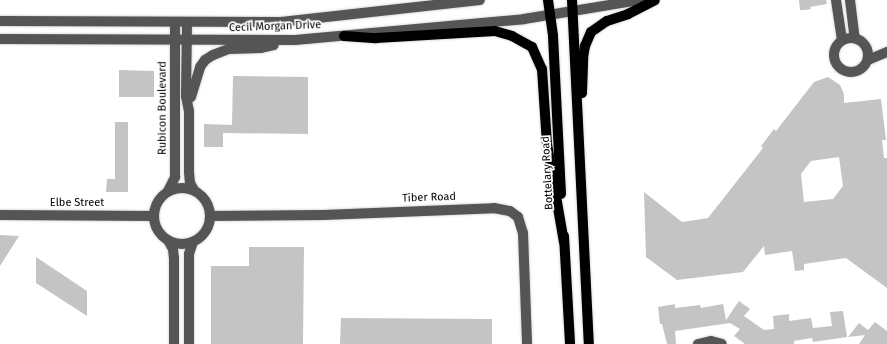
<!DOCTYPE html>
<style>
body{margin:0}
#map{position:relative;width:887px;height:344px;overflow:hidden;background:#fff;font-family:"Fira Sans",sans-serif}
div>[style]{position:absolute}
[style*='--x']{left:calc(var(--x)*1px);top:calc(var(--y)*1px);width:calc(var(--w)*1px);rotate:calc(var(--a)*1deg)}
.building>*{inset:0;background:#c4c4c4}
.roads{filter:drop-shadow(0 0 1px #dbdbdb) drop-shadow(0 0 1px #dbdbdb)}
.minor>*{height:10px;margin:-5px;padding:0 5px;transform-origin:5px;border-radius:5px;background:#555}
.minor>.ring{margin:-5px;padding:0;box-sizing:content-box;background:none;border:10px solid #555;border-radius:50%}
.major>*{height:10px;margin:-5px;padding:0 5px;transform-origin:5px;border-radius:5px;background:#000}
span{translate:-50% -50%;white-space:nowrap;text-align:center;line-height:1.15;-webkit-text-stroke:3.5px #fff;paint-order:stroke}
.street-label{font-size:11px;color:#000}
</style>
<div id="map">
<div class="building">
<div style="clip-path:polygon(799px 0,826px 0,827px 4px,810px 7px,811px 9px,804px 10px,800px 10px)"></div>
<div style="clip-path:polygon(119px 70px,154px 71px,154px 97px,119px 97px)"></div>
<div style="clip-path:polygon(233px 76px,308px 77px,308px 134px,223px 133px,223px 147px,204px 147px,204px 124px,232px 125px)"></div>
<div style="clip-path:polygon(evenodd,828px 77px,840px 85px,844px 94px,844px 103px,881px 99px,886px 140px,882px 140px,884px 158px,887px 158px,887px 288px,846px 258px,804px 264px,804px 270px,795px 271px,792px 251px,765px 255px,764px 246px,743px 272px,677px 280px,646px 257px,644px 192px,682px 222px,708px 218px,763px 148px,761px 146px,774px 129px,776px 131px,814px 82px,828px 77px,839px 157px,843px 186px,833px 199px,804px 202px,801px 174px,811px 161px,839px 157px)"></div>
<div style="clip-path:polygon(115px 122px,128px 122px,128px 192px,106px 192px,107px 179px,115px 179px)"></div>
<div style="clip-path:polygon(0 235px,19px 236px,0 266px)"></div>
<div style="clip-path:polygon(249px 247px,304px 247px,303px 344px,211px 344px,211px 266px,249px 266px)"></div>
<div style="clip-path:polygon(36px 257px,87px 291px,87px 316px,36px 283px)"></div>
<div style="clip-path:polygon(739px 301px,750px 309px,744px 316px,764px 330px,774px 329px,773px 316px,789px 314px,789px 321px,811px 318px,813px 328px,832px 326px,830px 312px,843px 311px,847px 337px,813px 342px,812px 338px,794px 341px,794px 344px,745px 344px,734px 336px,740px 329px,730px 323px,675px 331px,676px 344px,667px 344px,662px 324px,660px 324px,658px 307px,675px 304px,675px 308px,700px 305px,701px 308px,723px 304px,726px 320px)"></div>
<div style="clip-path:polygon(341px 318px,492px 319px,492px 344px,340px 344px)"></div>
<div style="clip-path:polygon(875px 322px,887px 331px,887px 344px,859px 344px,865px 335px,848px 337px,859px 323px,868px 330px)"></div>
</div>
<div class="roads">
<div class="minor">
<div style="--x:836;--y:0;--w:40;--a:81.5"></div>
<div style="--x:850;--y:0;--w:38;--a:83"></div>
<div style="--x:0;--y:21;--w:281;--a:0.2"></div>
<div style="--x:281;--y:22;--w:200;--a:-6.3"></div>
<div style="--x:187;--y:23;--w:73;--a:90.8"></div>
<div style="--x:186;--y:96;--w:15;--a:79"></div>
<div style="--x:189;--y:111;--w:61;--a:90"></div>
<div style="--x:189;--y:172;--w:11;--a:85"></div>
<div style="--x:190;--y:183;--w:8;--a:60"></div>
<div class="ring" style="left:834px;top:38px;width:24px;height:24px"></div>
<div style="--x:0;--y:39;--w:295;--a:0.2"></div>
<div style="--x:295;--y:40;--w:230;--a:-5.2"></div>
<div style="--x:524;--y:19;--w:118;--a:-9.3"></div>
<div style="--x:868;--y:60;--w:21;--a:-23"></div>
<div style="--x:191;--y:97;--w:31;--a:-73"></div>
<div style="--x:200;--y:67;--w:9;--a:-54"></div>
<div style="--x:205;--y:60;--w:9;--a:-32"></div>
<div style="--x:213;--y:55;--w:17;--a:-21"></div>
<div style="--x:229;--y:49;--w:32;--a:-2"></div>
<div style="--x:261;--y:48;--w:13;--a:-13"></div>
<div class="ring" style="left:154px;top:188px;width:46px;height:46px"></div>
<div style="--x:168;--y:191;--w:16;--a:-63"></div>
<div style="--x:175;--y:177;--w:154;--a:-90"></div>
<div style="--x:0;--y:215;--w:154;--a:0.4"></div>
<div style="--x:210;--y:216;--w:113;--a:-0.5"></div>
<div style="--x:323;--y:215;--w:171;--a:-2.3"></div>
<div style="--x:494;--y:208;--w:16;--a:11"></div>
<div style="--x:510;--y:211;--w:10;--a:37"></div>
<div style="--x:518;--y:217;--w:17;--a:73"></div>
<div style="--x:523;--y:233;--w:111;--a:87.9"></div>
<div style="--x:168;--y:240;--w:10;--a:61"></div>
<div style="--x:173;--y:249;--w:9;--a:84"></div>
<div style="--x:174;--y:258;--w:86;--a:90"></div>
<div style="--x:189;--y:344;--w:90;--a:-90"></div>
<div style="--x:189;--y:254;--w:13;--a:-72"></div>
<div style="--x:698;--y:344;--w:13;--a:-13"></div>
<div style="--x:711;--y:341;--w:11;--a:15"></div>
</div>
<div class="major">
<div style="--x:548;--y:0;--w:36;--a:82"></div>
<div style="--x:553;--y:36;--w:158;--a:87.1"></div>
<div style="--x:572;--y:0;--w:344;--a:87.2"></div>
<div style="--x:344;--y:36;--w:32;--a:4"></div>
<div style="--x:376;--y:38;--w:119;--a:-3.4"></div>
<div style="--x:495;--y:31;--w:18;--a:16"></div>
<div style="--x:512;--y:36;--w:23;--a:29"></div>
<div style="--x:532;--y:47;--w:24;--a:66"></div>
<div style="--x:542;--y:69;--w:75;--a:86.2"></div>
<div style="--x:547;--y:144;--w:99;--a:80.2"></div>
<div style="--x:582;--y:93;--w:35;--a:-88"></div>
<div style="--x:583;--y:58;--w:12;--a:-81"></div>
<div style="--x:585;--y:46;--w:15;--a:-67"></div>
<div style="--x:591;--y:32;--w:19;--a:-35"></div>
<div style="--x:607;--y:21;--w:22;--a:-18"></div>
<div style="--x:628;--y:14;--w:30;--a:-27"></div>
<div style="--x:564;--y:236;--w:108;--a:86.8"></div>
</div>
</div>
<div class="street-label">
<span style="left:275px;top:27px;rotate:-2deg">Cecil Morgan Drive</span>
<span style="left:163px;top:108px;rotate:-90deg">Rubicon Boulevard</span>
<span style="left:548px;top:173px;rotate:-93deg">Bottelary Road</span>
<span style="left:429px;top:198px;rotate:-2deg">Tiber Road</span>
<span style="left:77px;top:203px">Elbe Street</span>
</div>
</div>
